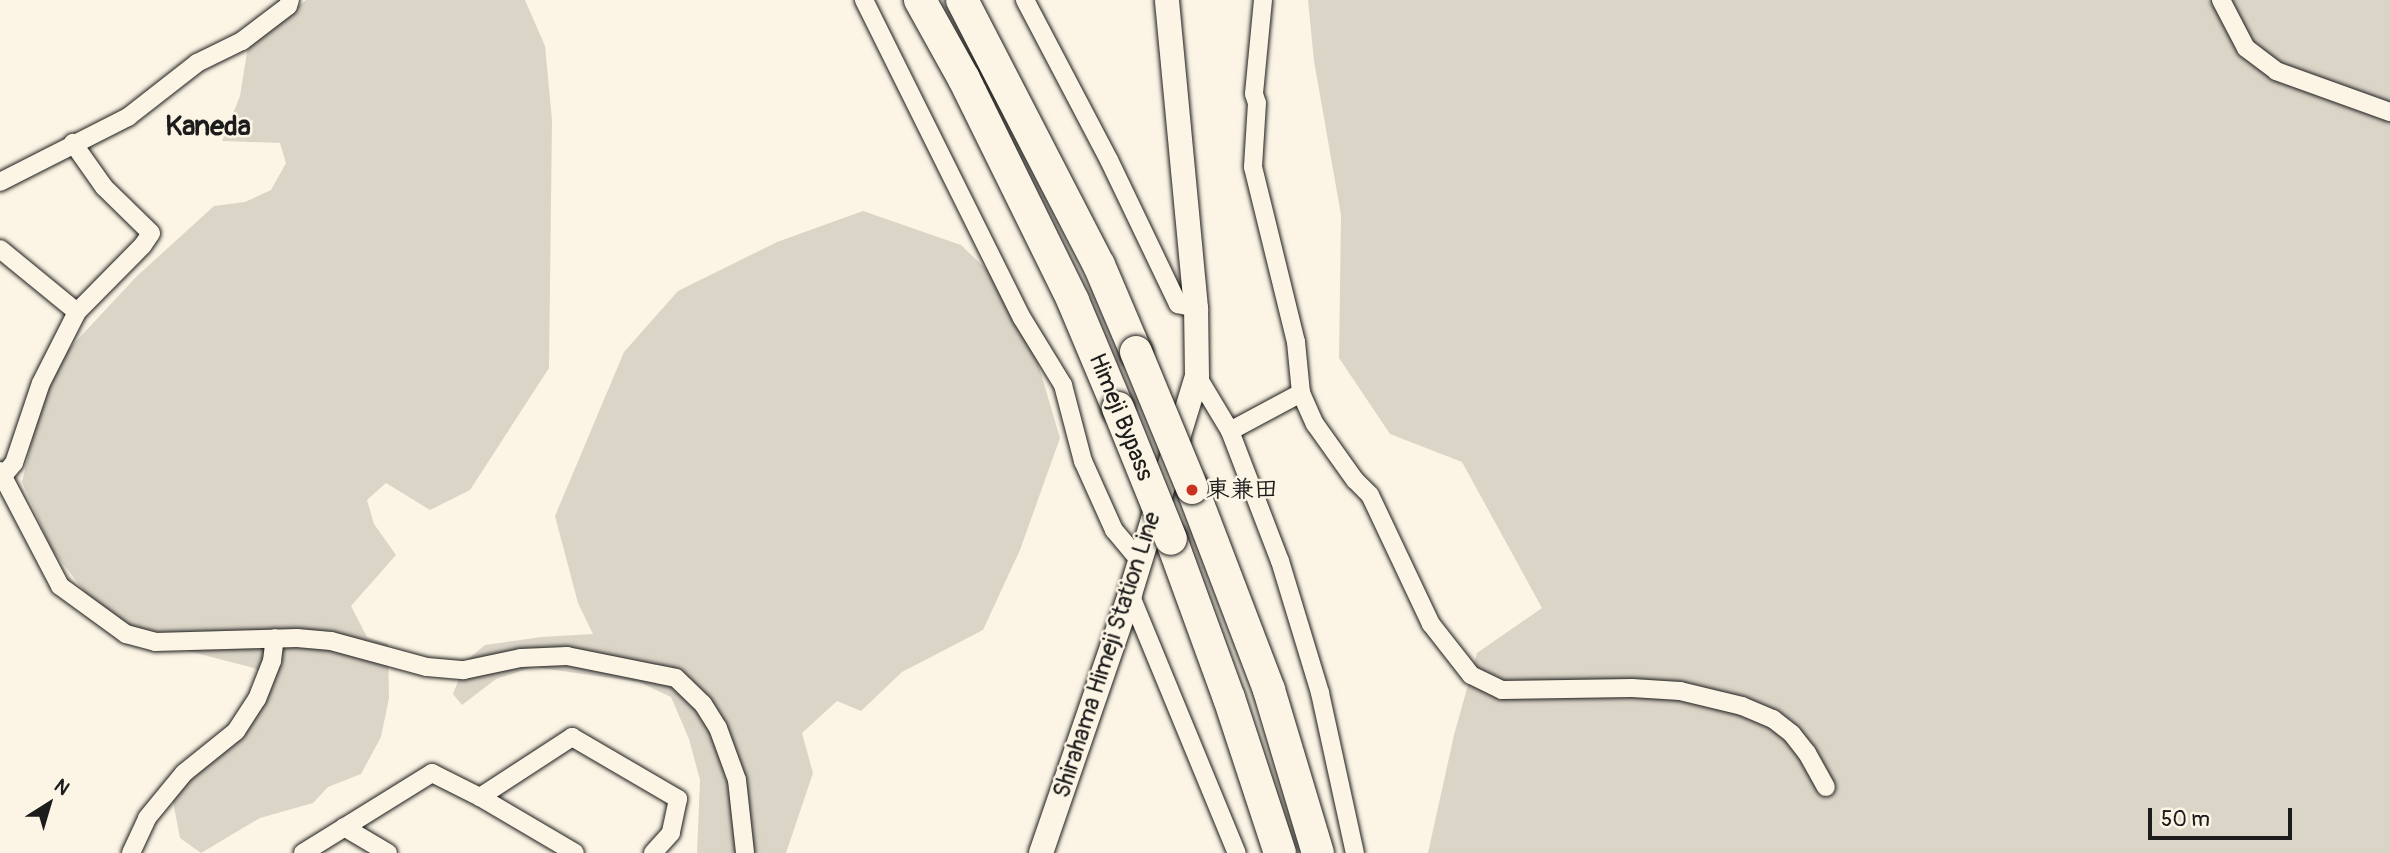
<!DOCTYPE html>
<meta charset="utf-8">
<style>
body{margin:0}
#map{position:relative;width:2390px;height:853px;overflow:hidden;background:#fcf5e5;font-family:Pangolin,"Klee One",sans-serif}
div>[style]{position:absolute}
[style*='--x']{left:calc(var(--x)*1px);top:calc(var(--y)*1px);width:calc(var(--w)*1px);rotate:calc(var(--a)*1deg)}
.green>*{inset:0;background:#dbd5c8}
.roads{filter:drop-shadow(0 0 2px #1c1c1c) drop-shadow(0 0 2px #1c1c1c)}
.street>*{height:18px;margin:-9px;padding:0 9px;transform-origin:9px;border-radius:9px;background:#fcf5e5}
.secondary>*{height:24px;margin:-12px;padding:0 12px;transform-origin:12px;border-radius:12px;background:#fcf5e5}
.highway>*{height:32px;margin:-16px;padding:0 16px;transform-origin:16px;border-radius:16px;background:#fcf5e5}
.bridges{filter:drop-shadow(0 0 2px #1c1c1c) drop-shadow(0 0 2px #1c1c1c)}
.highway-bridge>*{height:32px;margin:-16px;padding:0 16px;transform-origin:16px;border-radius:16px;background:#fcf5e5}
.dots>*{width:19px;height:19px;translate:-50% -50%;box-sizing:border-box;border:4px solid #fcf5e5;border-radius:50%}
span{translate:-50% -50%;white-space:nowrap;text-align:center;line-height:1.15;-webkit-text-stroke:5px #fcf5e5;paint-order:stroke}
.street-label{font-size:24px;color:#1c1c1c}
.poi-label{font-size:24px;color:#1c1c1c;font-weight:700}
.left{translate:0 -50%;text-align:left}
.quarter-label{font-size:28px;color:#1c1c1c;font-weight:700}
.north{position:absolute;left:14px;top:769px;width:70px;height:70px;-webkit-text-stroke:5px #fcf5e5;paint-order:stroke;rotate:37deg;font-size:19px;font-weight:700;line-height:28px;text-align:center;color:#1c1c1c}
.north::after{content:'';display:block;margin:auto;width:24px;height:32px;background:#1c1c1c;clip-path:polygon(50% 0,100% 100%,50% 72%,0 100%)}
.scale{position:absolute;left:2148px;top:808px;width:144px;height:32px;box-sizing:border-box;border:4px solid #1c1c1c;border-top:0;padding-left:9px;font-size:21px;line-height:24px;white-space:nowrap;color:#1c1c1c;-webkit-text-stroke:5px #fcf5e5;paint-order:stroke}
</style>
<div id="map">
<div class="green">
<div style="clip-path:polygon(306px 0,525px 0,545px 46px,552px 120px,549px 368px,470px 490px,430px 510px,386px 483px,367px 500px,374px 524px,396px 555px,351px 606px,367px 637px,388px 644px,389px 698px,381px 737px,361px 774px,328px 787px,313px 803px,260px 818px,201px 853px,180px 838px,172px 796px,273px 681px,254px 668px,161px 644px,101px 613px,51px 548px,22px 482px,40px 407px,68px 350px,136px 277px,214px 206px,245px 202px,271px 190px,286px 163px,280px 143px,222px 141px,240px 96px,248px 46px)"></div>
<div style="clip-path:polygon(1308px 0,2390px 0,2390px 853px,1428px 853px,1454px 735px,1477px 653px,1542px 608px,1462px 462px,1390px 434px,1339px 358px,1341px 215px,1314px 61px)"></div>
<div style="clip-path:polygon(863px 211px,961px 245px,987px 270px,1031px 340px,1060px 438px,1020px 550px,983px 630px,902px 672px,861px 711px,837px 701px,802px 733px,813px 773px,786px 853px,697px 853px,700px 780px,689px 739px,671px 697px,639px 682px,534px 667px,496px 679px,462px 705px,453px 694px,466px 661px,485px 645px,541px 637px,593px 634px,578px 603px,555px 516px,624px 352px,678px 291px,777px 242px)"></div>
</div>
<div class="roads">
<div class="street">
<div style="--x:864;--y:0;--w:355;--a:63.6"></div>
<div style="--x:1022;--y:318;--w:79;--a:58.5"></div>
<div style="--x:1063;--y:385;--w:79;--a:75.3"></div>
<div style="--x:1083;--y:461;--w:76;--a:65.8"></div>
<div style="--x:1114;--y:530;--w:40;--a:50"></div>
<div style="--x:1025;--y:0;--w:181;--a:62.3"></div>
<div style="--x:1109;--y:160;--w:160;--a:64.4"></div>
<div style="--x:1178;--y:304;--w:18;--a:13"></div>
<div style="--x:1263;--y:0;--w:94;--a:95.5"></div>
<div style="--x:1254;--y:94;--w:9;--a:72"></div>
<div style="--x:1257;--y:103;--w:64;--a:93.6"></div>
<div style="--x:1253;--y:167;--w:180;--a:76.2"></div>
<div style="--x:1296;--y:342;--w:51;--a:84.4"></div>
<div style="--x:1301;--y:393;--w:34;--a:66"></div>
<div style="--x:1315;--y:424;--w:69;--a:54.5"></div>
<div style="--x:1355;--y:480;--w:21;--a:45"></div>
<div style="--x:1370;--y:495;--w:143;--a:64.7"></div>
<div style="--x:1431;--y:624;--w:65;--a:51.9"></div>
<div style="--x:1471;--y:675;--w:34;--a:26"></div>
<div style="--x:1502;--y:690;--w:130;--a:-0.9"></div>
<div style="--x:1632;--y:688;--w:48;--a:3.6"></div>
<div style="--x:1680;--y:691;--w:64;--a:13.6"></div>
<div style="--x:1742;--y:706;--w:34;--a:23"></div>
<div style="--x:1773;--y:719;--w:24;--a:38"></div>
<div style="--x:1792;--y:734;--w:24;--a:52"></div>
<div style="--x:1807;--y:753;--w:39;--a:61"></div>
<div style="--x:2221;--y:0;--w:54;--a:62.5"></div>
<div style="--x:2246;--y:48;--w:38;--a:37"></div>
<div style="--x:2276;--y:71;--w:121;--a:19.8"></div>
<div style="--x:0;--y:182;--w:144;--a:-26.9"></div>
<div style="--x:128;--y:117;--w:88;--a:-38"></div>
<div style="--x:197;--y:63;--w:50;--a:-26.1"></div>
<div style="--x:242;--y:41;--w:58;--a:-37.3"></div>
<div style="--x:288;--y:6;--w:6;--a:-72"></div>
<div style="--x:0;--y:249;--w:99;--a:39.3"></div>
<div style="--x:1197;--y:376;--w:64;--a:59"></div>
<div style="--x:1230;--y:431;--w:139;--a:69"></div>
<div style="--x:1280;--y:561;--w:138;--a:73.1"></div>
<div style="--x:1320;--y:693;--w:164;--a:77.7"></div>
<div style="--x:1230;--y:431;--w:81;--a:-28.2"></div>
<div style="--x:0;--y:471;--w:130;--a:62.4"></div>
<div style="--x:60;--y:586;--w:82;--a:36"></div>
<div style="--x:126;--y:634;--w:30;--a:15"></div>
<div style="--x:155;--y:642;--w:142;--a:-1.6"></div>
<div style="--x:297;--y:638;--w:34;--a:5"></div>
<div style="--x:331;--y:641;--w:99;--a:15.2"></div>
<div style="--x:427;--y:667;--w:37;--a:5"></div>
<div style="--x:464;--y:670;--w:58;--a:-11.9"></div>
<div style="--x:521;--y:658;--w:46;--a:-2.5"></div>
<div style="--x:567;--y:656;--w:111;--a:11.4"></div>
<div style="--x:676;--y:678;--w:37;--a:44"></div>
<div style="--x:703;--y:704;--w:28;--a:58"></div>
<div style="--x:718;--y:728;--w:55;--a:69.9"></div>
<div style="--x:737;--y:780;--w:73;--a:83.7"></div>
<div style="--x:3;--y:476;--w:17;--a:-50"></div>
<div style="--x:14;--y:463;--w:84;--a:-71.4"></div>
<div style="--x:41;--y:383;--w:80;--a:-63.1"></div>
<div style="--x:77;--y:312;--w:94;--a:-45.4"></div>
<div style="--x:143;--y:245;--w:14;--a:-56"></div>
<div style="--x:151;--y:233;--w:66;--a:-135.6"></div>
<div style="--x:104;--y:187;--w:54;--a:-125.2"></div>
<div style="--x:1130;--y:594;--w:280;--a:67.6"></div>
<div style="--x:480;--y:797;--w:110;--a:30.5"></div>
<div style="--x:344;--y:827;--w:51;--a:30.6"></div>
<div style="--x:131;--y:853;--w:38;--a:-65"></div>
<div style="--x:147;--y:818;--w:58;--a:-50.6"></div>
<div style="--x:184;--y:773;--w:67;--a:-38.9"></div>
<div style="--x:236;--y:731;--w:38;--a:-57"></div>
<div style="--x:257;--y:699;--w:41;--a:-68.5"></div>
<div style="--x:272;--y:661;--w:23;--a:-83"></div>
<div style="--x:303;--y:853;--w:152;--a:-31.8"></div>
<div style="--x:432;--y:773;--w:54;--a:26.6"></div>
<div style="--x:480;--y:797;--w:110;--a:-33.1"></div>
<div style="--x:572;--y:737;--w:123;--a:30.3"></div>
<div style="--x:678;--y:799;--w:35;--a:102"></div>
<div style="--x:671;--y:833;--w:27;--a:132"></div>
</div>
<div class="secondary">
<div style="--x:1041;--y:853;--w:274;--a:-71"></div>
<div style="--x:1130;--y:594;--w:228;--a:-72.9"></div>
<div style="--x:1197;--y:376;--w:68;--a:-90.8"></div>
<div style="--x:1196;--y:308;--w:309;--a:-95.4"></div>
</div>
<div class="highway">
<div style="--x:920;--y:0;--w:90;--a:60.9"></div>
<div style="--x:964;--y:79;--w:247;--a:63.8"></div>
<div style="--x:1073;--y:301;--w:116;--a:67.2"></div>
<div style="--x:962;--y:0;--w:298;--a:62.7"></div>
<div style="--x:1099;--y:265;--w:95;--a:67"></div>
<div style="--x:1192;--y:488;--w:216;--a:69.1"></div>
<div style="--x:1269;--y:690;--w:170;--a:73.3"></div>
<div style="--x:1171;--y:539;--w:169;--a:70"></div>
<div style="--x:1229;--y:698;--w:163;--a:71.8"></div>
</div>
</div>
<div class="bridges">
<div class="highway-bridge">
<div style="--x:1136;--y:352;--w:147;--a:67.6"></div>
<div style="--x:1118;--y:408;--w:141;--a:68"></div>
</div>
</div>
<div class="dots">
<div style="left:1192px;top:490px;background:#c8321e"></div>
</div>
<div class="street-label">
<span style="left:1121px;top:417px;rotate:68deg">Himeji Bypass</span>
<span style="left:1107px;top:655px;rotate:-72deg">Shirahama Himeji Station Line</span>
</div>
<div class="poi-label">
<span class="left" style="left:1206px;top:490px">東兼田</span>
</div>
<div class="quarter-label">
<span style="left:208px;top:127px">Kaneda</span>
</div>
<div class="north">N</div>
<div class="scale">50 m</div>
</div>
